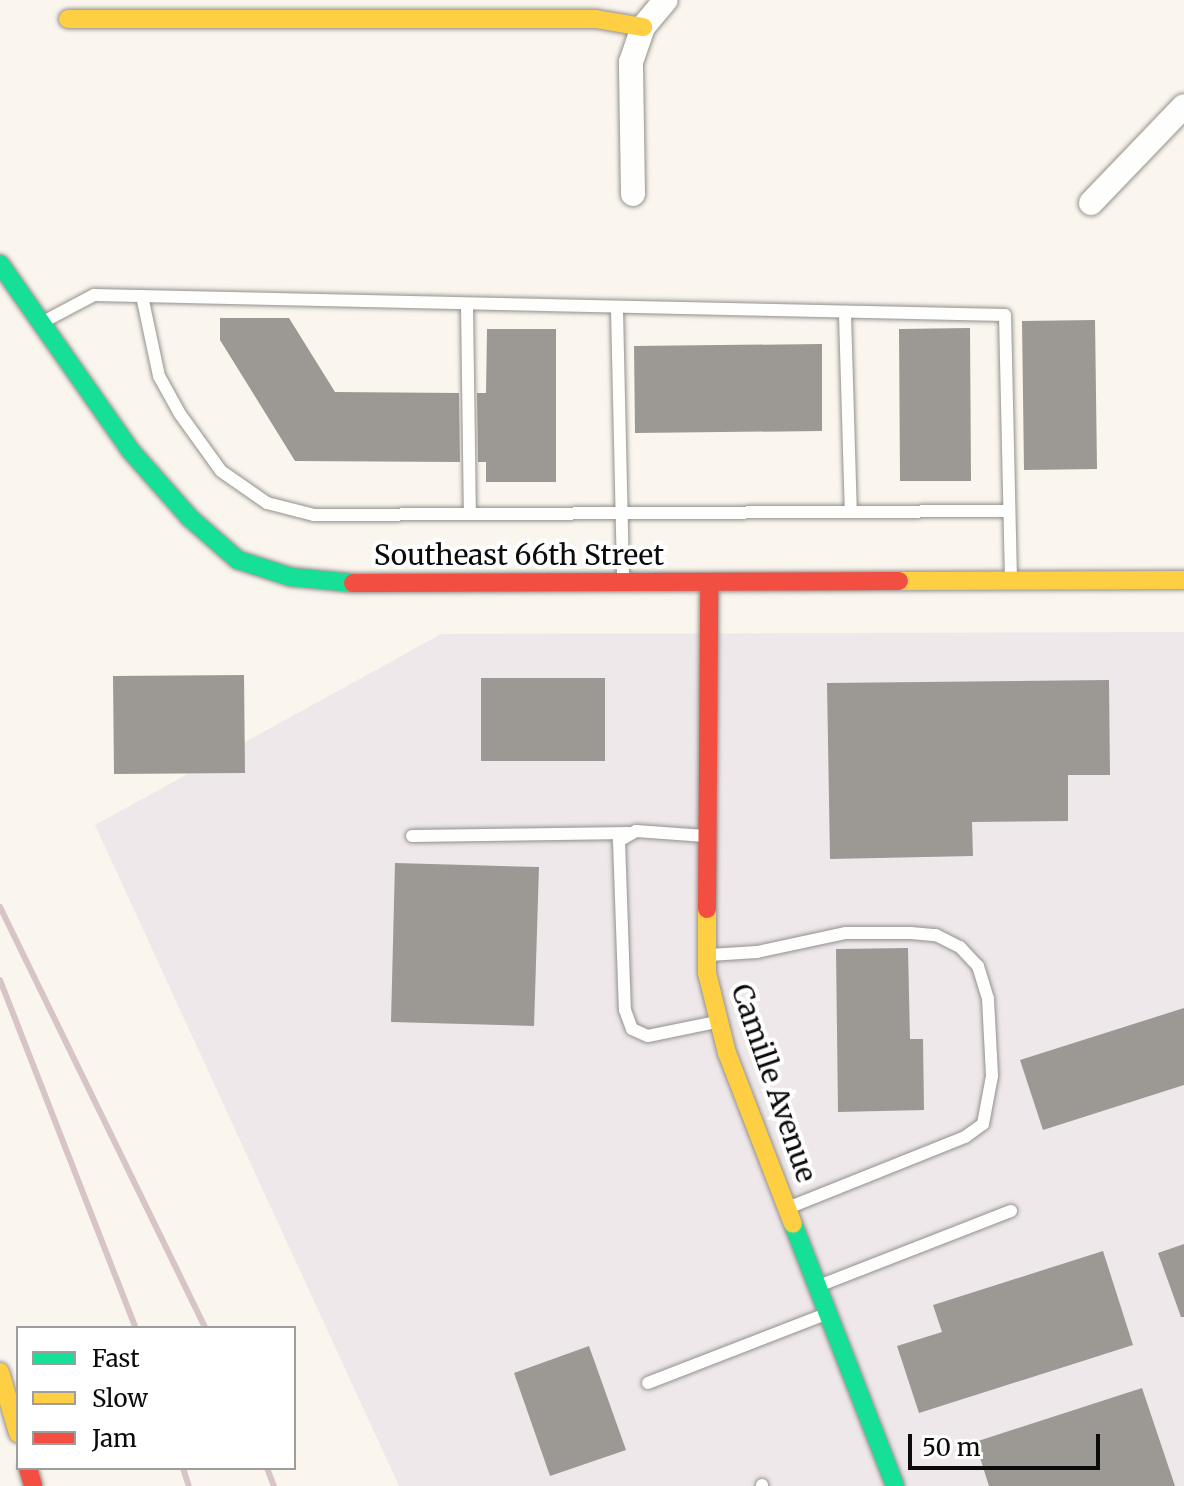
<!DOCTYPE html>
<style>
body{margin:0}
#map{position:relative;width:1184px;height:1486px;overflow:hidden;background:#faf5ed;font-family:Merriweather,serif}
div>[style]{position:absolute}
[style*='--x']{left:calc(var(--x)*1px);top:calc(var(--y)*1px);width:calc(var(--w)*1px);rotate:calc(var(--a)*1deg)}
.industrial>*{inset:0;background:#efe8eb}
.building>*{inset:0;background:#9c9894}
.roads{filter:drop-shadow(0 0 2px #93908d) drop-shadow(0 0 2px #93908d)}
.lane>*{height:12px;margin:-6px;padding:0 6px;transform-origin:6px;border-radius:6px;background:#fefefc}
.street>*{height:24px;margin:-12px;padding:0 12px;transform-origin:12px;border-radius:12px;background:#fefefc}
.fast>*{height:18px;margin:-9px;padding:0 9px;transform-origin:9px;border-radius:9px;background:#16e098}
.slow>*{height:18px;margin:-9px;padding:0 9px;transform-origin:9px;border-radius:9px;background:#ffcf43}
.jam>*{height:18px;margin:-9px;padding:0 9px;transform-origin:9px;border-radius:9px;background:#f24e42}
.rail>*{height:6px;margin:-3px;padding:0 3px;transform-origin:3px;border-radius:3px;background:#d6c4c7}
span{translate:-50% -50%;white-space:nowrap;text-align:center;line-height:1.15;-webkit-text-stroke:8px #fff;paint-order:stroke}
.street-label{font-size:28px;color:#0b0b0b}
.legend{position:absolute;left:16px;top:1326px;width:280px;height:144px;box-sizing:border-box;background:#fff;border:2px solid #9d9d9d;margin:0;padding:10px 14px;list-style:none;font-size:24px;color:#0b0b0b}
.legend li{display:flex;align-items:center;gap:16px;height:40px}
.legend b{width:40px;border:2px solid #9d9d9d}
.scale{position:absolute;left:908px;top:1434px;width:192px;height:36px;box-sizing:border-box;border:4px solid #0b0b0b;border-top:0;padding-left:10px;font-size:24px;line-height:28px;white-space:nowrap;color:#0b0b0b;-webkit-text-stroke:6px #fff;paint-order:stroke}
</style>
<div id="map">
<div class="industrial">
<div style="clip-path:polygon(1184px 632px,1184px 1486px,399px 1486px,95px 825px,441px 634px)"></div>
</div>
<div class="building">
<div style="clip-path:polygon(220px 318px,289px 318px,335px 392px,459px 393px,460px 462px,295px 461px,220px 340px)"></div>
<div style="clip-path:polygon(1095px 320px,1097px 469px,1024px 470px,1022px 321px)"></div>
<div style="clip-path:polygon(970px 328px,971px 481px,900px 481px,899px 329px)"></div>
<div style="clip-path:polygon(487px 329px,556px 329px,556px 482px,486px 482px,486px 462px,478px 462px,477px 393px,486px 393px)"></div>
<div style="clip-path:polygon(822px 344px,822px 431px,635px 433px,634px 346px)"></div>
<div style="clip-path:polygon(244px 675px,245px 773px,114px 774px,113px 676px)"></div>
<div style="clip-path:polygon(481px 678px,605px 678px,605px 761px,481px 761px)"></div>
<div style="clip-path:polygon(1109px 680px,1110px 775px,1068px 775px,1068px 821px,972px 822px,973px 856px,830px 859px,827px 683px)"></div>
<div style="clip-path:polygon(395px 863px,539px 867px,534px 1026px,391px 1022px)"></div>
<div style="clip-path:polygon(908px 948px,910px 1039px,923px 1039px,924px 1110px,838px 1112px,836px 949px)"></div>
<div style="clip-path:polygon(1184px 1008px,1184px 1085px,1043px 1130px,1020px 1060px)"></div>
<div style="clip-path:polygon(1184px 1244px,1184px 1317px,1181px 1317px,1158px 1253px)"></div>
<div style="clip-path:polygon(1103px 1251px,1133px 1345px,919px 1413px,897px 1346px,942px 1332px,933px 1305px)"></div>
<div style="clip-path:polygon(589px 1346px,626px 1450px,550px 1476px,514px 1373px)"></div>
<div style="clip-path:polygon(1142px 1388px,1175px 1486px,989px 1486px,975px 1442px)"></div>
</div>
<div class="roads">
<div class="lane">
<div style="--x:142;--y:296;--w:82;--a:78"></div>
<div style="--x:159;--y:376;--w:43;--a:61.1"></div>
<div style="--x:180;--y:414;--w:70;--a:54.3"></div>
<div style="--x:221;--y:471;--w:56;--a:34.8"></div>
<div style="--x:267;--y:503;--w:49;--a:14.3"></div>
<div style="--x:314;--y:515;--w:695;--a:-0.33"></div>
<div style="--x:467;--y:306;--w:208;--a:89.2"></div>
<div style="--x:617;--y:310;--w:268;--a:88.7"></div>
<div style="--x:845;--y:315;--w:197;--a:88.3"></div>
<div style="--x:43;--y:322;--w:58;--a:-27.9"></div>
<div style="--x:94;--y:295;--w:911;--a:1.26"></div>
<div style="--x:1005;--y:315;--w:264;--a:88.7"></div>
<div style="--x:412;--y:836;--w:217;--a:-0.8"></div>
<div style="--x:705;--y:836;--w:69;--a:-175.9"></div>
<div style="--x:636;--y:831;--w:20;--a:150"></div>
<div style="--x:619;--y:841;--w:169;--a:88"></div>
<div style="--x:625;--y:1010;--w:20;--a:70"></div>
<div style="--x:632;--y:1029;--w:17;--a:24"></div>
<div style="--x:648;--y:1036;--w:69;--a:-11.6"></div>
<div style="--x:709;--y:955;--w:48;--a:-3.6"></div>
<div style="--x:757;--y:952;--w:91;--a:-12.1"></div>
<div style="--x:846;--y:933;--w:65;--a:0"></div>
<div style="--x:911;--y:933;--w:25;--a:5"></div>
<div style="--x:936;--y:935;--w:27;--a:27"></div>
<div style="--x:960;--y:947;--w:26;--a:47"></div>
<div style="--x:978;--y:966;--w:34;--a:73"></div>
<div style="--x:988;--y:999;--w:77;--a:87"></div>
<div style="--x:992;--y:1076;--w:49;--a:100.6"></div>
<div style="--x:983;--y:1124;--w:22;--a:144"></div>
<div style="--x:965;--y:1137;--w:188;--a:158.2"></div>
<div style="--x:821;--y:1285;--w:204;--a:-21.3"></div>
<div style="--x:648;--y:1383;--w:191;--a:-21.2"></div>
<div style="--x:762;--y:1485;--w:1;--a:90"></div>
</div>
<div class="street">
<div style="--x:633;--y:194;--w:132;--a:-90.9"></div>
<div style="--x:631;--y:62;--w:37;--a:-71"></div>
<div style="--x:643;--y:27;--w:35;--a:-50"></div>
<div style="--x:1091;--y:203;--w:134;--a:-46.2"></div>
</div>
<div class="fast">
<div style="--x:0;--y:264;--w:227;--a:55"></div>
<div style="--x:130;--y:450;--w:91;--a:48.6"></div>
<div style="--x:190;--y:518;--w:64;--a:41.2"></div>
<div style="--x:238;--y:560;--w:56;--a:17.8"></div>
<div style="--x:291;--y:577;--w:62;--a:5.5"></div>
<div style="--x:793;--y:1224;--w:281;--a:68.7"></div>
</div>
<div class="slow">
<div style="--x:68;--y:19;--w:528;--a:0"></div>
<div style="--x:596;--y:19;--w:48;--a:9.7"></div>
<div style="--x:899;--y:581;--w:285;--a:-0.2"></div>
<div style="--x:707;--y:909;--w:64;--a:90"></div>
<div style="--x:707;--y:973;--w:82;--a:76"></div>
<div style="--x:727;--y:1053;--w:183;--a:68.9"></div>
<div style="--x:0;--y:1372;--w:64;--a:73.6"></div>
</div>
<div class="jam">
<div style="--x:353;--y:583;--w:546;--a:-0.21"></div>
<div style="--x:707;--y:909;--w:326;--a:-89.6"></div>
<div style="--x:28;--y:1468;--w:19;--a:74"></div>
</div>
</div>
<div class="rail">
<div style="--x:0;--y:907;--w:468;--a:64"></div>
<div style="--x:0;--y:980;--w:374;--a:68.7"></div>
<div style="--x:183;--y:1468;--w:19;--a:72"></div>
<div style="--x:267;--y:1468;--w:19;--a:69"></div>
</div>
<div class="street-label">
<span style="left:519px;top:555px">Southeast 66th Street</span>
<span style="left:774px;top:1083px;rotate:71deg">Camille Avenue</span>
</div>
<ul class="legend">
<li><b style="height:10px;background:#16e098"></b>Fast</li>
<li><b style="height:10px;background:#ffcf43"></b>Slow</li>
<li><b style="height:10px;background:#f24e42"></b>Jam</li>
</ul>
<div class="scale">50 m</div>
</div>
